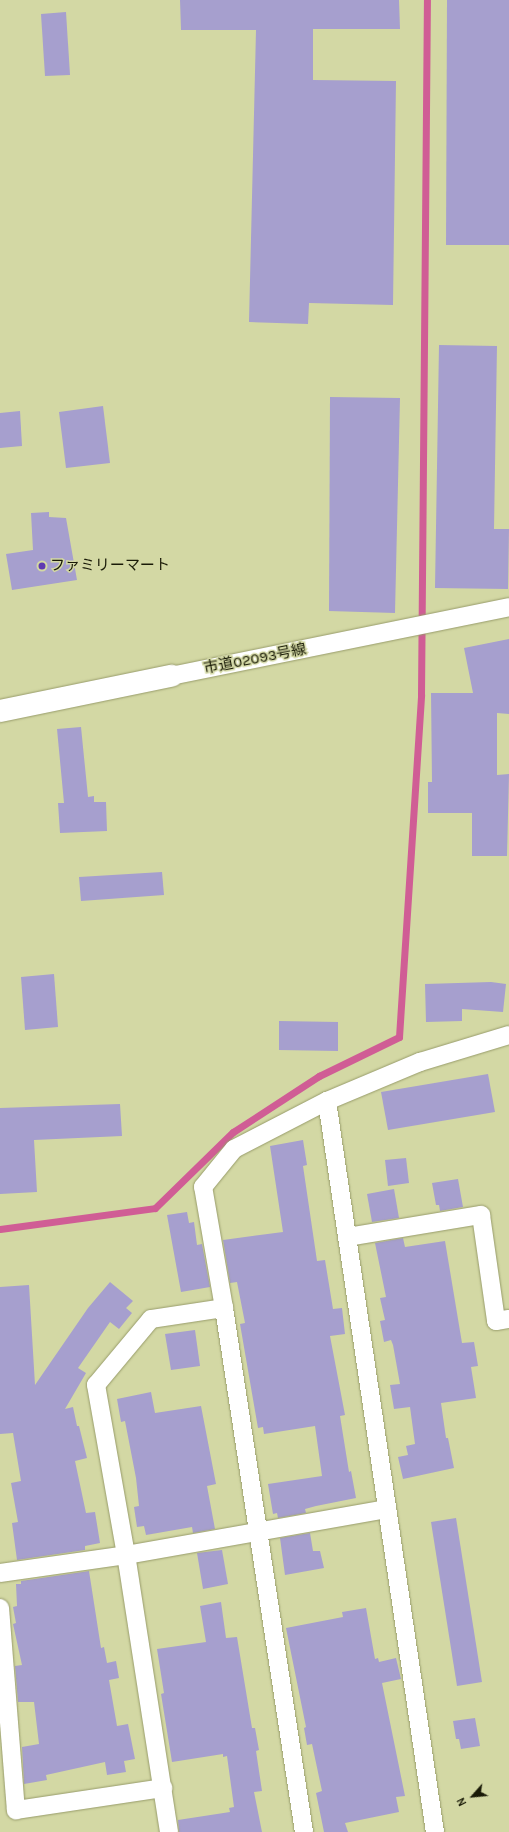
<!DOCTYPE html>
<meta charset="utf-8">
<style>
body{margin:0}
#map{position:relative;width:509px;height:1832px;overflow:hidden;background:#d3d8a4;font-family:Karla,"Noto Sans JP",sans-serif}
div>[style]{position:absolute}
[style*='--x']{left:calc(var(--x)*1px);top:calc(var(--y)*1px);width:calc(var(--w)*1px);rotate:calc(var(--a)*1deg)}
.stream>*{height:7px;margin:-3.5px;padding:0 3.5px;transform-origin:3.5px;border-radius:3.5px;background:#d05d95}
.building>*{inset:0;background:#a69fce}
.roads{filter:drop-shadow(0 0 1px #989c6b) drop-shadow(0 0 1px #989c6b)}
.minor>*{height:18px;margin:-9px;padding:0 9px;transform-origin:9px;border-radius:9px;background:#fff}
.tertiary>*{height:22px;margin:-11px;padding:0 11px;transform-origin:11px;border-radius:11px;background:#fff}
.dots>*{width:11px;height:11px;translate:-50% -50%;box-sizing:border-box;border:2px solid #d3d8a4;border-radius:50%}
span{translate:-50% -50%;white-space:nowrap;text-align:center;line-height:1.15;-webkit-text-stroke:3px #d3d8a4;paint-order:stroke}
.poi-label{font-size:15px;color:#191a07}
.left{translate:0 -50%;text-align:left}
.street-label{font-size:15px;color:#191a07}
.north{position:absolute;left:453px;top:1776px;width:40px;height:40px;-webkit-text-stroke:3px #d3d8a4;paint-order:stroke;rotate:243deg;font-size:11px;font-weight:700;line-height:16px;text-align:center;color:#191a07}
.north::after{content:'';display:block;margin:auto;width:14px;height:18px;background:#191a07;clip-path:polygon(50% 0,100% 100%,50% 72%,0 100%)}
</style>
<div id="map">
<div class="stream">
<div style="--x:0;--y:1229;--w:156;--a:-7.7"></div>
<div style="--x:155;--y:1208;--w:109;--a:-44.3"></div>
<div style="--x:233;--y:1132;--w:103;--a:-33.1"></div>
<div style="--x:319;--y:1076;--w:89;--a:-26"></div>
<div style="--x:399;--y:1037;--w:343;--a:-86.3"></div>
<div style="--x:421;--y:695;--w:695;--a:-89.51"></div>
</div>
<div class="building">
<div style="clip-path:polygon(180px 0,399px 0,400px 29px,313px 29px,313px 80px,396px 81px,393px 305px,309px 303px,308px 324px,249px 322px,256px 30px,181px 30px)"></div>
<div style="clip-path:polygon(447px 0,509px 0,509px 245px,446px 245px)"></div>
<div style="clip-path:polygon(66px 12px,70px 75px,45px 76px,41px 14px)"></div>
<div style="clip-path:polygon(439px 345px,497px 346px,494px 529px,509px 529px,508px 589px,435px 588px)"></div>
<div style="clip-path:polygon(330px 397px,400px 398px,395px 613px,329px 611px)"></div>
<div style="clip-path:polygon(103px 406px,110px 463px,66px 468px,59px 412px)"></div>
<div style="clip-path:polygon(20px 411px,22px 446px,0 448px,0 413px)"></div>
<div style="clip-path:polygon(49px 512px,49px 517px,66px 518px,77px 580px,12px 590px,6px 554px,33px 550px,31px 513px)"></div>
<div style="clip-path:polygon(509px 639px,509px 714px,497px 713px,497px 775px,509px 774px,507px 856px,472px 856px,472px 813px,428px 813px,428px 782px,432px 782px,431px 693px,473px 693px,464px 648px)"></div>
<div style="clip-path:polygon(81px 727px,88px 797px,94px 796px,94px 802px,106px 802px,107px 831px,60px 833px,58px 803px,64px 803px,57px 729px)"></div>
<div style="clip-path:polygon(162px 872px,164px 895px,81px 901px,79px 877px)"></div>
<div style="clip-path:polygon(54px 974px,58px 1027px,25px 1030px,21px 977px)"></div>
<div style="clip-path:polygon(491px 982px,506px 984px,503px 1012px,462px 1009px,462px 1021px,426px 1022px,425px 984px)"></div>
<div style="clip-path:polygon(279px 1021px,338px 1022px,338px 1051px,279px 1050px)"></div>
<div style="clip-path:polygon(488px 1074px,495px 1112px,388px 1130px,381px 1092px)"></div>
<div style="clip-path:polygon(120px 1104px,122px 1136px,34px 1140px,37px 1192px,0 1194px,0 1108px)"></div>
<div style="clip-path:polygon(303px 1140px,307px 1165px,303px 1166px,317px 1261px,325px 1260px,333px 1309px,342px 1308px,345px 1334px,330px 1336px,345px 1415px,340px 1416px,349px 1472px,351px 1471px,356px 1498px,316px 1506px,305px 1509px,306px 1513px,278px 1518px,277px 1513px,273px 1514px,268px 1484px,322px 1476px,315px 1426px,264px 1434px,263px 1427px,258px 1428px,240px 1324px,245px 1323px,237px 1282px,230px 1283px,223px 1240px,283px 1232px,270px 1146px)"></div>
<div style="clip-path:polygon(406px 1158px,409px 1183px,388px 1186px,385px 1160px)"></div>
<div style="clip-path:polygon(458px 1179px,463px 1207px,440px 1211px,439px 1205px,436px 1205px,432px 1183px)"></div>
<div style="clip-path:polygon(394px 1189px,399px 1218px,372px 1222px,367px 1194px)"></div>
<div style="clip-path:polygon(187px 1212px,189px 1223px,194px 1222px,197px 1245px,202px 1244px,210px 1287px,181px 1292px,167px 1215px)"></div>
<div style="clip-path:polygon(403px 1238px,405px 1247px,445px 1241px,462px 1343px,474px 1342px,478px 1366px,471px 1367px,476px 1398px,441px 1403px,446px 1438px,448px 1438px,454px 1468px,403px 1479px,398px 1457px,408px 1455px,406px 1446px,415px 1444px,410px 1407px,394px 1409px,390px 1385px,400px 1384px,393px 1345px,391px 1340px,384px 1342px,380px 1321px,385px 1320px,380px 1298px,386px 1297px,375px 1243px)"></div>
<div style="clip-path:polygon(110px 1282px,133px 1301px,126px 1308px,132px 1313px,119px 1329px,110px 1322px,78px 1368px,86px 1373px,65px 1409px,73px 1407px,77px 1426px,79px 1426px,87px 1458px,75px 1461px,86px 1513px,95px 1512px,100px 1543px,85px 1546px,85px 1550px,17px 1560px,12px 1523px,18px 1522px,11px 1483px,21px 1481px,13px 1433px,0 1434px,0 1287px,29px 1285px,35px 1385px,88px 1308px)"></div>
<div style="clip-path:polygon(195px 1330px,200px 1366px,171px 1370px,165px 1334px)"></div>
<div style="clip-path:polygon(151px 1392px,155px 1413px,201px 1406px,216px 1484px,207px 1486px,215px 1529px,193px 1533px,192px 1527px,146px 1535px,144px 1526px,137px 1527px,134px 1507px,139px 1506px,136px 1478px,125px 1421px,121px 1422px,117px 1399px)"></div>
<div style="clip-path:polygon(456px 1518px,482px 1682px,457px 1686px,431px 1522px)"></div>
<div style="clip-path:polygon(310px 1533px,313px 1551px,320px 1551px,324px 1568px,285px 1575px,280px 1538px)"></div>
<div style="clip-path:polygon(222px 1550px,228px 1584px,203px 1589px,197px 1553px)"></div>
<div style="clip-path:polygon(89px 1571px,101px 1648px,104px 1647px,107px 1663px,116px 1661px,119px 1678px,109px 1680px,117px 1726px,128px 1724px,135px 1759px,124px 1761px,126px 1772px,107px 1775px,105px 1762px,46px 1775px,47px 1780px,24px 1784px,22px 1747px,39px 1744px,34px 1702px,18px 1702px,15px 1666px,22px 1665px,13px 1624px,16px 1623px,13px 1607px,17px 1606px,16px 1584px,21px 1584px,21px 1581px)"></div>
<div style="clip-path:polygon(221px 1602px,226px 1638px,237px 1637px,252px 1728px,255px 1728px,259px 1750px,256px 1751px,262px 1791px,254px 1792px,262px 1832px,179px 1832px,178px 1820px,230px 1812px,229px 1808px,234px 1807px,227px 1756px,223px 1757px,223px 1754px,172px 1762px,161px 1694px,164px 1693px,157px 1649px,206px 1642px,200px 1606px)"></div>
<div style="clip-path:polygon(366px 1608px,375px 1659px,378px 1658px,379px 1662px,396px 1658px,401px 1679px,382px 1683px,405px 1796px,396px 1797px,399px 1812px,345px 1823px,348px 1832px,324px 1832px,316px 1793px,322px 1791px,312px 1744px,307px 1745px,304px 1728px,306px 1727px,286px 1628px,343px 1617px,342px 1612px)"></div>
<div style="clip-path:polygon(475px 1718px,480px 1746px,461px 1749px,459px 1739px,456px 1739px,453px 1721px)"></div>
</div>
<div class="roads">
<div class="minor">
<div style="--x:171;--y:676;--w:345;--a:-11.5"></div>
<div style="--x:327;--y:1101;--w:739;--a:81.6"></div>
<div style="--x:348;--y:1237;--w:135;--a:-9.4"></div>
<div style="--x:481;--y:1215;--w:107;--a:81.9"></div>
<div style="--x:496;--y:1321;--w:13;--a:-9"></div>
<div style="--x:0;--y:1573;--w:127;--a:-8.1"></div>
<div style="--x:126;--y:1555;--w:265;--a:-10"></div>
<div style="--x:0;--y:1608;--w:203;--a:85.5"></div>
<div style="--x:16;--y:1810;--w:149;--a:-8.5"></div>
<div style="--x:169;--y:1832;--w:280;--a:-98.8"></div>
<div style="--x:126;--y:1555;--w:173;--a:-100"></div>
<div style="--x:96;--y:1385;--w:86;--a:-50.2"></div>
<div style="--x:151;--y:1319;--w:74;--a:-8.6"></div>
<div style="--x:304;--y:1832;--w:530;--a:-98.68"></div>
<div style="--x:224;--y:1308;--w:123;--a:-99.8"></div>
<div style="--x:203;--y:1187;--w:49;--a:-50.8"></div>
<div style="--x:234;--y:1149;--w:105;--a:-27.3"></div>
<div style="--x:327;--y:1101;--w:101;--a:-22.8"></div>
<div style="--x:420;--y:1062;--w:93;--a:-16.9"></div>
</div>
<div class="tertiary">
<div style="--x:0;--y:711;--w:175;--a:-11.6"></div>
</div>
</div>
<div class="dots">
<div style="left:42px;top:566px;background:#5f39b1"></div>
</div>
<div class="poi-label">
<span class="left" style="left:50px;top:566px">ファミリーマート</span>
</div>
<div class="street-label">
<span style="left:255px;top:659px;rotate:-11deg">市道02093号線</span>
</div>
<div class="north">N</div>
</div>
